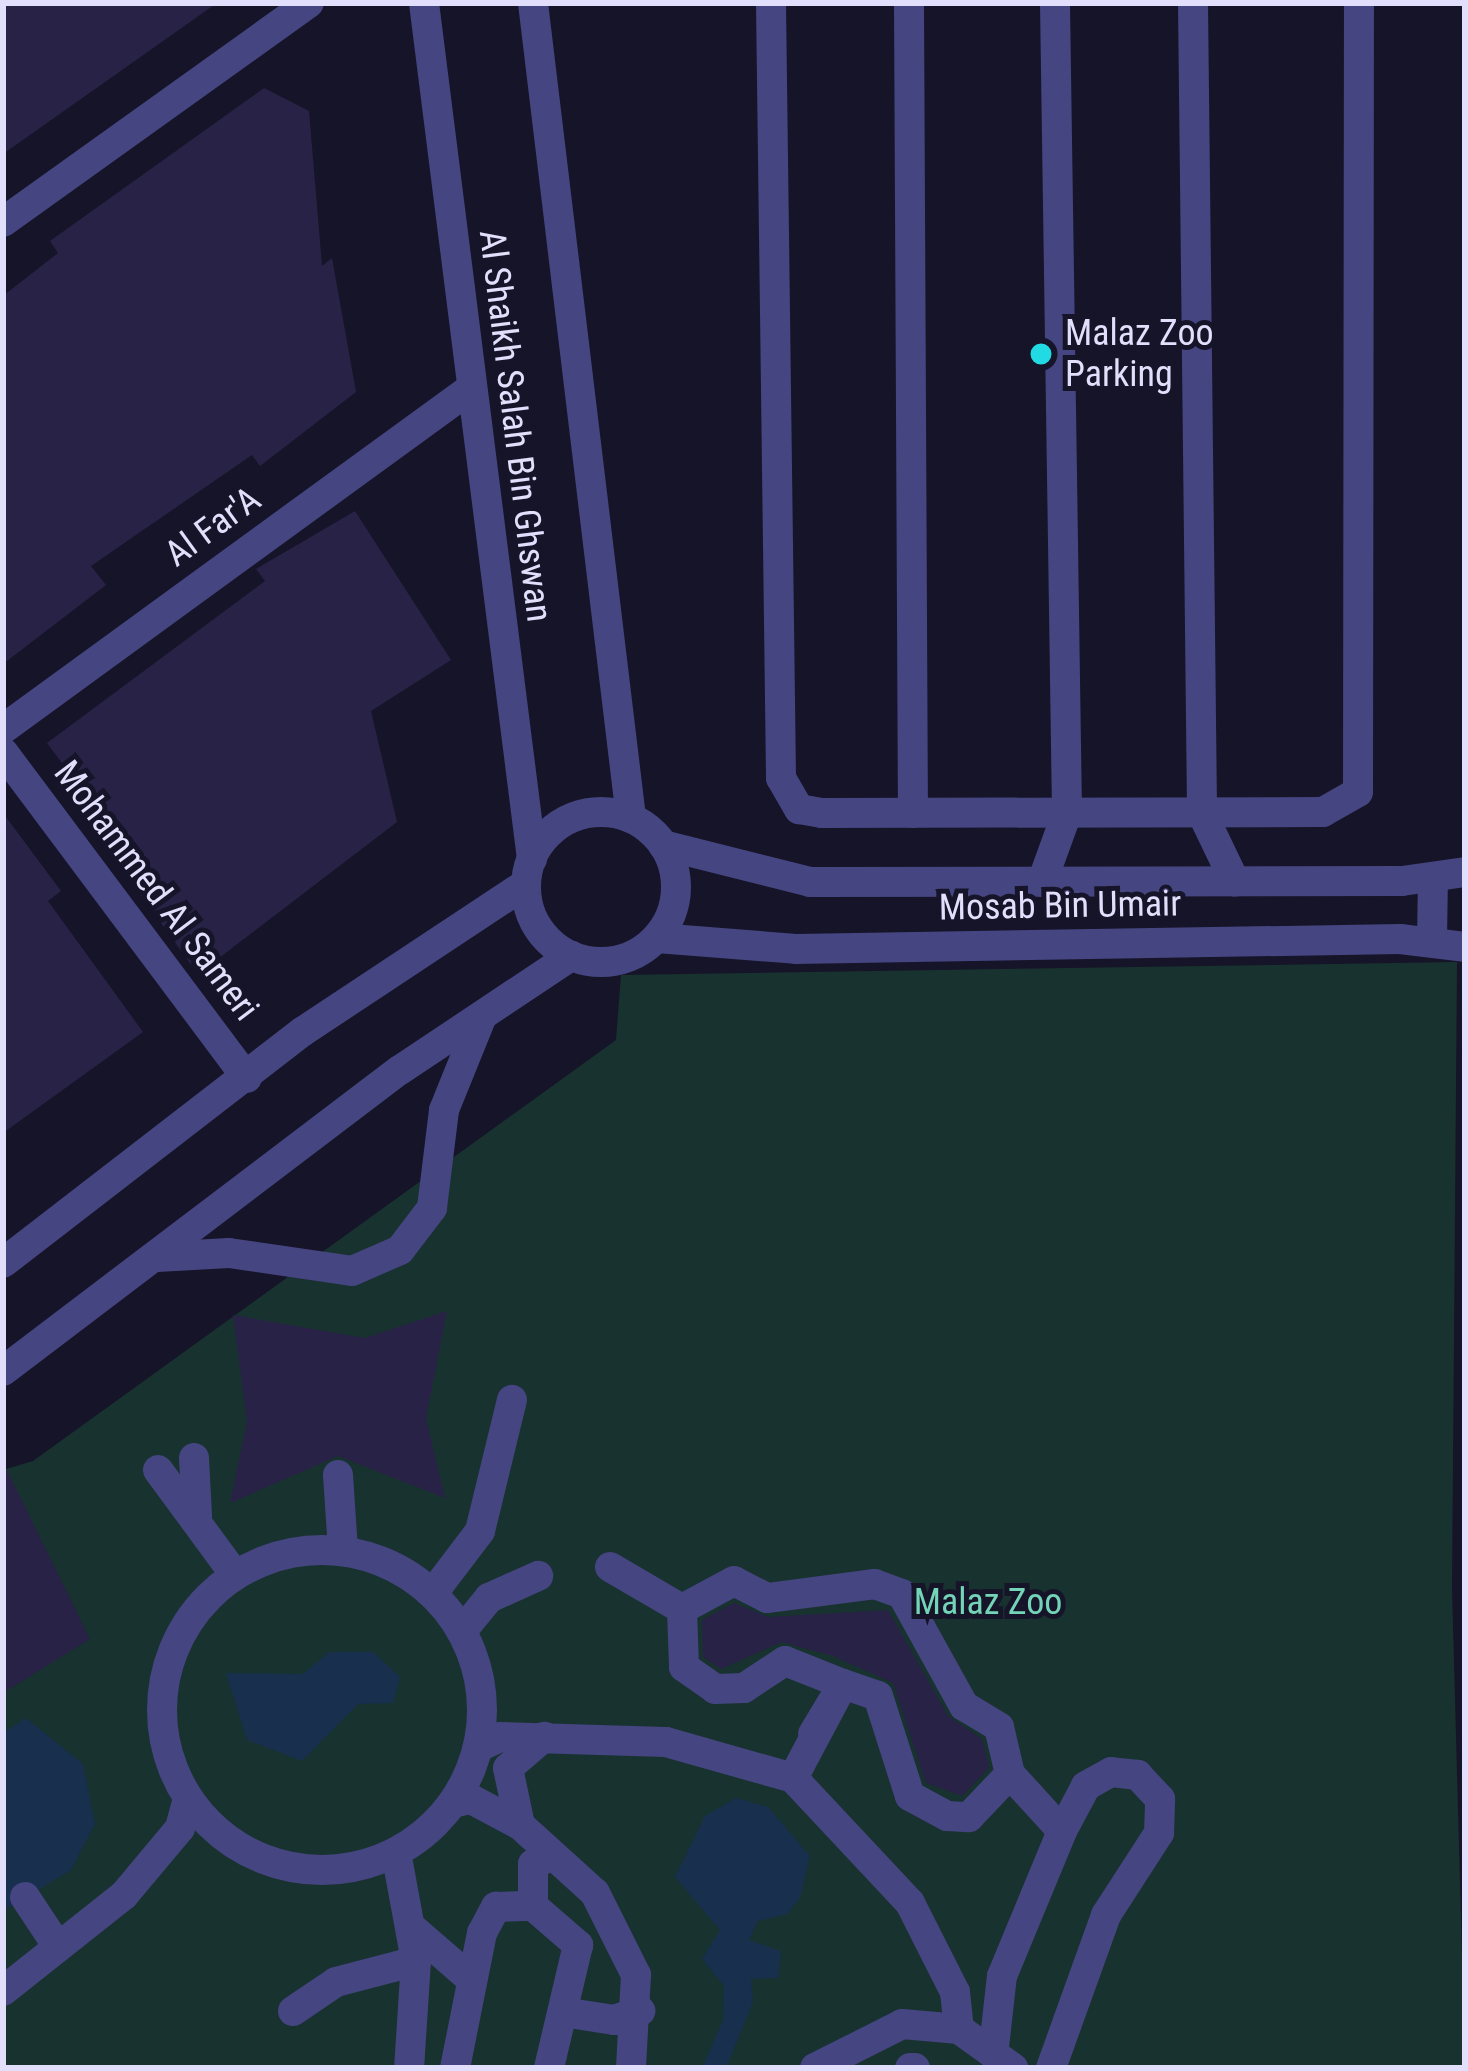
<!DOCTYPE html>
<style>
body{margin:0}
#map{position:relative;width:1468px;height:2071px;overflow:hidden;background:#161428;font-family:"Roboto Condensed",sans-serif}
div>[style]{position:absolute}
[style*='--x']{left:calc(var(--x)*1px);top:calc(var(--y)*1px);width:calc(var(--w)*1px);rotate:calc(var(--a)*1deg)}
.green>*{inset:0;background:#18322f}
.water>*{inset:0;background:#182f4d}
.building>*{inset:0;background:#282247}
.minor>*{height:30px;margin:-15px;padding:0 15px;transform-origin:15px;border-radius:15px;background:#454581}
.minor>.ring{margin:-15px;padding:0;box-sizing:content-box;background:none;border:30px solid #454581;border-radius:50%}
.dots>*{width:33px;height:33px;translate:-50% -50%;box-sizing:border-box;border:6px solid #161428;border-radius:50%}
span{translate:-50% -50%;white-space:nowrap;text-align:center;line-height:1.15;-webkit-text-stroke:10px #161428;paint-order:stroke}
.poi-label{font-size:36px;color:#e1dffb}
.left{translate:0 -50%;text-align:left}
.street-label{font-size:36px;color:#e1dffb}
.park-label{font-size:36px;color:#73d4b7}
.frame{position:absolute;inset:0;border:6px solid #e1dffb;pointer-events:none}
</style>
<div id="map">
<div class="green">
<div style="clip-path:polygon(1457px 962px,1452px 1588px,1465px 2068px,3px 2068px,6px 1469px,33px 1461px,616px 1040px,621px 975px)"></div>
</div>
<div class="water">
<div style="clip-path:polygon(329px 1652px,373px 1652px,400px 1677px,393px 1703px,358px 1704px,302px 1761px,247px 1740px,226px 1673px,303px 1674px)"></div>
<div style="clip-path:polygon(26px 1718px,83px 1764px,95px 1824px,71px 1870px,3px 1911px,3px 1733px)"></div>
<div style="clip-path:polygon(736px 1798px,768px 1807px,810px 1856px,800px 1898px,787px 1914px,758px 1921px,749px 1940px,781px 1951px,778px 1978px,751px 1979px,753px 2002px,726px 2068px,702px 2068px,723px 2020px,724px 1986px,702px 1959px,720px 1930px,675px 1877px,705px 1816px)"></div>
</div>
<div class="building">
<div style="clip-path:polygon(3px 3px,217px 3px,3px 154px)"></div>
<div style="clip-path:polygon(264px 88px,309px 111px,322px 266px,332px 258px,356px 392px,260px 466px,252px 455px,91px 566px,106px 585px,3px 664px,3px 296px,58px 253px,50px 241px)"></div>
<div style="clip-path:polygon(355px 511px,451px 660px,371px 711px,397px 822px,198px 974px,137px 890px,150px 881px,47px 743px,265px 581px,256px 569px)"></div>
<div style="clip-path:polygon(3px 813px,61px 891px,48px 901px,143px 1032px,3px 1133px)"></div>
<div style="clip-path:polygon(447px 1311px,426px 1418px,445px 1498px,338px 1456px,230px 1503px,247px 1422px,233px 1315px,365px 1338px)"></div>
<div style="clip-path:polygon(3px 1462px,90px 1639px,3px 1693px)"></div>
<div style="clip-path:polygon(734px 1603px,768px 1617px,888px 1610px,948px 1716px,982px 1739px,989px 1768px,962px 1796px,926px 1783px,893px 1683px,833px 1656px,782px 1642px,721px 1669px,703px 1657px,702px 1620px)"></div>
</div>
<div class="minor">
<div style="--x:424;--y:3;--w:863;--a:82.81"></div>
<div style="--x:533;--y:3;--w:821;--a:83.14"></div>
<div style="--x:771;--y:3;--w:775;--a:89.26"></div>
<div style="--x:781;--y:778;--w:36;--a:60"></div>
<div style="--x:799;--y:809;--w:23;--a:10"></div>
<div style="--x:822;--y:813;--w:501;--a:-0.11"></div>
<div style="--x:1323;--y:812;--w:40;--a:-29.7"></div>
<div style="--x:1358;--y:792;--w:789;--a:-89.93"></div>
<div style="--x:909;--y:3;--w:810;--a:89.72"></div>
<div style="--x:1193;--y:3;--w:810;--a:89.36"></div>
<div style="--x:1202;--y:813;--w:76;--a:64.4"></div>
<div style="--x:3;--y:222;--w:376;--a:-35.6"></div>
<div style="--x:3;--y:729;--w:578;--a:-36.06"></div>
<div style="--x:3;--y:752;--w:407;--a:53.2"></div>
<div class="ring" style="left:526px;top:812px;width:120px;height:120px"></div>
<div style="--x:663;--y:845;--w:152;--a:14.1"></div>
<div style="--x:810;--y:882;--w:592;--a:-0.1"></div>
<div style="--x:1402;--y:881;--w:64;--a:-8.1"></div>
<div style="--x:1042;--y:882;--w:73;--a:-70.1"></div>
<div style="--x:1067;--y:813;--w:810;--a:-90.85"></div>
<div style="--x:657;--y:938;--w:139;--a:4.5"></div>
<div style="--x:796;--y:949;--w:604;--a:-0.95"></div>
<div style="--x:1400;--y:939;--w:65;--a:7"></div>
<div style="--x:1432;--y:940;--w:61;--a:-89.1"></div>
<div style="--x:157;--y:1257;--w:72;--a:-3.2"></div>
<div style="--x:229;--y:1253;--w:124;--a:8.3"></div>
<div style="--x:352;--y:1271;--w:52;--a:-23.6"></div>
<div style="--x:400;--y:1250;--w:53;--a:-52.7"></div>
<div style="--x:432;--y:1208;--w:99;--a:-83"></div>
<div style="--x:444;--y:1110;--w:101;--a:-68"></div>
<div style="--x:3;--y:1263;--w:378;--a:-37.7"></div>
<div style="--x:302;--y:1032;--w:268;--a:-33.5"></div>
<div style="--x:3;--y:1371;--w:498;--a:-37.2"></div>
<div style="--x:400;--y:1070;--w:206;--a:-33.7"></div>
<div style="--x:194;--y:1458;--w:58;--a:87"></div>
<div style="--x:158;--y:1470;--w:130;--a:53.7"></div>
<div style="--x:338;--y:1475;--w:76;--a:86.2"></div>
<div class="ring" style="left:162px;top:1550px;width:290px;height:290px"></div>
<div style="--x:610;--y:1567;--w:83;--a:30.3"></div>
<div style="--x:433;--y:1593;--w:78;--a:-52.8"></div>
<div style="--x:480;--y:1531;--w:135;--a:-76.3"></div>
<div style="--x:462;--y:1631;--w:43;--a:-50.7"></div>
<div style="--x:489;--y:1598;--w:54;--a:-24.2"></div>
<div style="--x:479;--y:1747;--w:23;--a:-25"></div>
<div style="--x:500;--y:1737;--w:166;--a:1.7"></div>
<div style="--x:666;--y:1742;--w:132;--a:15.8"></div>
<div style="--x:793;--y:1778;--w:171;--a:46.9"></div>
<div style="--x:910;--y:1903;--w:100;--a:63.2"></div>
<div style="--x:955;--y:1992;--w:37;--a:84"></div>
<div style="--x:793;--y:1778;--w:106;--a:-62"></div>
<div style="--x:843;--y:1684;--w:37;--a:19"></div>
<div style="--x:878;--y:1696;--w:105;--a:72.3"></div>
<div style="--x:910;--y:1796;--w:42;--a:28.4"></div>
<div style="--x:947;--y:1816;--w:22;--a:3"></div>
<div style="--x:969;--y:1817;--w:59;--a:-46.4"></div>
<div style="--x:1010;--y:1774;--w:48;--a:-103.2"></div>
<div style="--x:999;--y:1727;--w:41;--a:-149"></div>
<div style="--x:964;--y:1706;--w:128;--a:-119"></div>
<div style="--x:902;--y:1594;--w:29;--a:-160"></div>
<div style="--x:875;--y:1584;--w:109;--a:172.6"></div>
<div style="--x:767;--y:1598;--w:37;--a:-153"></div>
<div style="--x:734;--y:1581;--w:59;--a:151.7"></div>
<div style="--x:682;--y:1609;--w:58;--a:88"></div>
<div style="--x:684;--y:1667;--w:38;--a:35"></div>
<div style="--x:715;--y:1689;--w:29;--a:-2"></div>
<div style="--x:744;--y:1688;--w:49;--a:-33.4"></div>
<div style="--x:785;--y:1661;--w:62;--a:21.6"></div>
<div style="--x:843;--y:1684;--w:58;--a:121"></div>
<div style="--x:453;--y:1803;--w:18;--a:-13"></div>
<div style="--x:471;--y:1799;--w:55;--a:28"></div>
<div style="--x:520;--y:1825;--w:101;--a:42.2"></div>
<div style="--x:595;--y:1893;--w:92;--a:63.4"></div>
<div style="--x:636;--y:1975;--w:93;--a:93.1"></div>
<div style="--x:520;--y:1825;--w:58;--a:-101.9"></div>
<div style="--x:508;--y:1768;--w:48;--a:-40.7"></div>
<div style="--x:396;--y:1852;--w:111;--a:79.6"></div>
<div style="--x:416;--y:1961;--w:107;--a:93.7"></div>
<div style="--x:25;--y:1897;--w:60;--a:56.6"></div>
<div style="--x:533;--y:1906;--w:42;--a:-90"></div>
<div style="--x:533;--y:1864;--w:21;--a:-23"></div>
<div style="--x:411;--y:1927;--w:81;--a:41"></div>
<div style="--x:3;--y:1991;--w:154;--a:-38.4"></div>
<div style="--x:124;--y:1895;--w:87;--a:-50.1"></div>
<div style="--x:180;--y:1828;--w:30;--a:-75"></div>
<div style="--x:293;--y:2011;--w:52;--a:-34"></div>
<div style="--x:336;--y:1982;--w:83;--a:-14.7"></div>
<div style="--x:563;--y:2012;--w:52;--a:8.9"></div>
<div style="--x:614;--y:2020;--w:28;--a:-19"></div>
<div style="--x:994;--y:2047;--w:71;--a:-83.6"></div>
<div style="--x:1002;--y:1976;--w:157;--a:-67.5"></div>
<div style="--x:1062;--y:1831;--w:77;--a:-132.4"></div>
<div style="--x:455;--y:2068;--w:138;--a:-78.7"></div>
<div style="--x:482;--y:1933;--w:30;--a:-62"></div>
<div style="--x:496;--y:1907;--w:37;--a:-2"></div>
<div style="--x:533;--y:1906;--w:60;--a:40.9"></div>
<div style="--x:578;--y:1945;--w:126;--a:103.3"></div>
<div style="--x:815;--y:2068;--w:97;--a:-26.8"></div>
<div style="--x:902;--y:2024;--w:57;--a:5"></div>
<div style="--x:959;--y:2029;--w:67;--a:35.8"></div>
<div style="--x:910;--y:2068;--w:5;--a:0"></div>
<div style="--x:1051;--y:2068;--w:163;--a:-70.2"></div>
<div style="--x:1106;--y:1915;--w:98;--a:-57.1"></div>
<div style="--x:1159;--y:1833;--w:34;--a:-88"></div>
<div style="--x:1160;--y:1799;--w:33;--a:-133"></div>
<div style="--x:1138;--y:1775;--w:27;--a:-174"></div>
<div style="--x:1111;--y:1772;--w:29;--a:151"></div>
<div style="--x:1086;--y:1786;--w:51;--a:118.1"></div>
</div>
<div class="dots">
<div style="left:1041px;top:354px;background:#22dae4"></div>
</div>
<div class="poi-label">
<span class="left" style="left:1065px;top:354px">Malaz Zoo<br>Parking</span>
</div>
<div class="street-label">
<span style="left:515px;top:426px;rotate:83deg">Al Shaikh Salah Bin Ghswan</span>
<span style="left:213px;top:527px;rotate:-36deg">Al Far'A</span>
<span style="left:156px;top:891px;rotate:53deg">Mohammed Al Sameri</span>
<span style="left:1060px;top:906px;rotate:-1deg">Mosab Bin Umair</span>
</div>
<div class="park-label">
<span style="left:988px;top:1603px">Malaz Zoo</span>
</div>
<div class="frame"></div>
</div>
